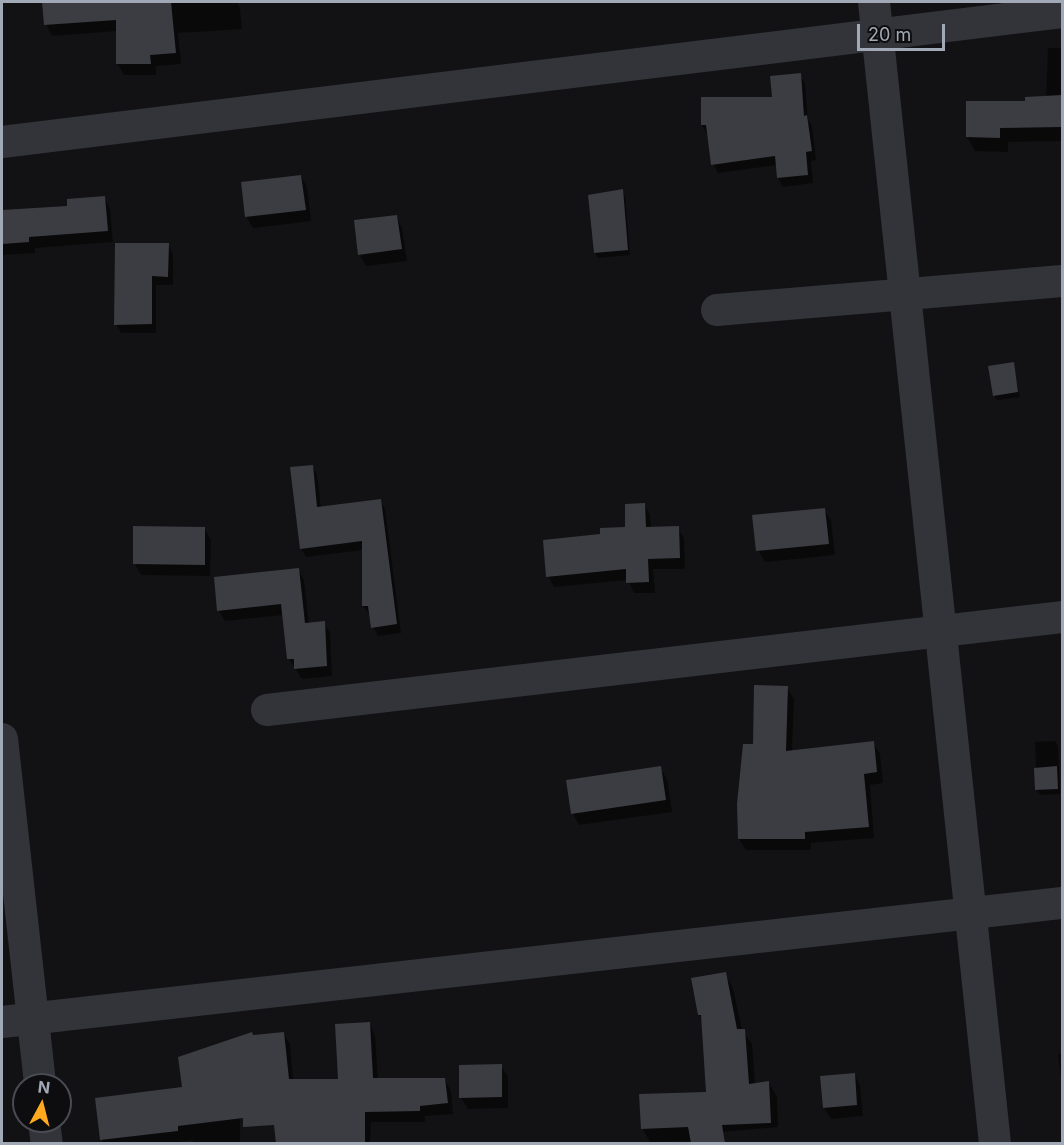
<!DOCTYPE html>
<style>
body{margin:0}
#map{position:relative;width:1064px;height:1145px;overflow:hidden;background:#121214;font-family:Inter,sans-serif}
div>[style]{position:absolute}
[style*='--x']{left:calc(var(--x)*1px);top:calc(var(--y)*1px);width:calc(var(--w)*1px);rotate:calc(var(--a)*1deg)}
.shadow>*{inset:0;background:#0007}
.building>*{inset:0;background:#3c3d42}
.minor>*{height:32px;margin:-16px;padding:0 16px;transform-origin:16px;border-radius:16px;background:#323439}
span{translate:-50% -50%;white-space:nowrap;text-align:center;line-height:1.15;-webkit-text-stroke:6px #0d0d0f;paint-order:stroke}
.frame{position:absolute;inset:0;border:3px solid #a2a9b6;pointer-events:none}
.north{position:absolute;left:12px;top:1073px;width:60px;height:60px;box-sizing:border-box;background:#0d0d0f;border:2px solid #494b52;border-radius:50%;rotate:7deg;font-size:16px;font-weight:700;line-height:24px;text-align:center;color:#a2a9b6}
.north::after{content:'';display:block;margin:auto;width:21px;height:27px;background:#ffaa1e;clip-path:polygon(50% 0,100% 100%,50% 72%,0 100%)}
.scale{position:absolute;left:857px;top:24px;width:88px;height:27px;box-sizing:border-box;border:3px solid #a2a9b6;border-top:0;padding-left:8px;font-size:18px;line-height:21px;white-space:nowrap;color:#a2a9b6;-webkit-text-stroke:4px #0d0d0f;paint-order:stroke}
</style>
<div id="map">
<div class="shadow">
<div style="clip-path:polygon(44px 2px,237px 2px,240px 8px,242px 29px,178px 33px,181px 64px,156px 66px,156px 75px,124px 75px,117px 63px,117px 31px,52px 36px,46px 24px)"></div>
<div style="clip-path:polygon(1048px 48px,1062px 48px,1062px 141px,1008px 142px,1008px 152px,975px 151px,967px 137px,1026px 102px,1046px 97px)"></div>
<div style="clip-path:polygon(800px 75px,805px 84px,808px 120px,812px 126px,816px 160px,811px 161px,813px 183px,783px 187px,778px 178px,777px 165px,718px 173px,713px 164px,707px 134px,702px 125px,773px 99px)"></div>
<div style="clip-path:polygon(301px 176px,307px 187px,311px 221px,253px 228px,246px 216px)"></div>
<div style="clip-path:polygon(622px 191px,625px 196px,630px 255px,598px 258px,595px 253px)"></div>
<div style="clip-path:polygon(104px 197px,110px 209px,113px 242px,35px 248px,35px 253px,2px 255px,2px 212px,69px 207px)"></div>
<div style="clip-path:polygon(396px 216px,402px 228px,407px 261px,366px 266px,360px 255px,356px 222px)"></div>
<div style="clip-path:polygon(168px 245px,173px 254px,173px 285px,156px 285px,156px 333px,121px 333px,116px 324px)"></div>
<div style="clip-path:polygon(1013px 363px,1020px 397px,997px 400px,994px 395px)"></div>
<div style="clip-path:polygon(312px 466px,317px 475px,321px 508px,380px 501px,385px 509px,401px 633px,378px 636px,373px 627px,370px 615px,363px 606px,363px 550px,306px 557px,301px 548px)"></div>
<div style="clip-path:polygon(644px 504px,650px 515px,651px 528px,678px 528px,684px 538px,685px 569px,653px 569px,655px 593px,634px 593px,628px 580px,554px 587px,548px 576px,601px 535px,627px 529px)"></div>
<div style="clip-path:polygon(824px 509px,831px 521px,835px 555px,765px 562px,758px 550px)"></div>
<div style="clip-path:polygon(204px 528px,211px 540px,210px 576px,141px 575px,135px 564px)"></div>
<div style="clip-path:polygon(298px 569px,304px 580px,309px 624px,324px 622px,330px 633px,332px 676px,302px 679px,289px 659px,283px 615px,225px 621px,219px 611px)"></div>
<div style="clip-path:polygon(787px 688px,794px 699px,792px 752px,873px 743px,880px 754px,883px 783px,870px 785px,874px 838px,811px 843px,811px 850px,746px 850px,739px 839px,754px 746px)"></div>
<div style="clip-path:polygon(1055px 741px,1058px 746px,1060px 794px,1040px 795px,1037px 790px,1035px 742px)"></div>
<div style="clip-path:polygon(660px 768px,667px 779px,672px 812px,579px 825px,573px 814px,568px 781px)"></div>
<div style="clip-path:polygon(725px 974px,733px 988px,742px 1030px,752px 1044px,755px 1084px,769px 1083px,777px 1097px,778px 1127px,722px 1132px,725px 1144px,693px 1144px,692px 1141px,650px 1142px,642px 1128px,708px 1093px,703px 1021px,699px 1015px)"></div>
<div style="clip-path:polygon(369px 1024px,375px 1035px,378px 1080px,445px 1080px,451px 1091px,453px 1114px,425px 1116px,425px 1122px,371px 1122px,370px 1144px,278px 1144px,262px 1035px,283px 1034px,290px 1044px,293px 1080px,340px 1080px)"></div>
<div style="clip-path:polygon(241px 1050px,240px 1144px,192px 1144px,193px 1140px,162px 1144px,104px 1144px,102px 1140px)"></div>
<div style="clip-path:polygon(1058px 1054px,1062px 1054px,1062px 1088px,1062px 1086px)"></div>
<div style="clip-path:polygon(501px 1066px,508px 1077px,508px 1108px,468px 1109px,461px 1098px)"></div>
<div style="clip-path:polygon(854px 1074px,860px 1085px,863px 1116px,831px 1119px,824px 1108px)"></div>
</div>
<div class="building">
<div style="clip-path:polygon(42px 2px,171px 2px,176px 53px,150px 55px,151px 64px,116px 64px,116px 20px,44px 25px)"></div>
<div style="clip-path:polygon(801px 73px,804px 116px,807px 115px,812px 151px,806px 152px,808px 175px,777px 178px,775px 156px,711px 165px,706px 125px,701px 125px,701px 97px,772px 97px,770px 76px)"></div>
<div style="clip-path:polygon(1062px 95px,1062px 127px,1000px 128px,1000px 138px,966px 137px,966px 101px,1025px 101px,1025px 97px)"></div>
<div style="clip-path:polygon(301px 175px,306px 210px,245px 217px,241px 182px)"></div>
<div style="clip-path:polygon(623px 189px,628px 250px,594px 253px,588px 195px)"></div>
<div style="clip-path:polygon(105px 196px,108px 231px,29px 237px,29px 242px,2px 244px,2px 210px,67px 206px,67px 199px)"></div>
<div style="clip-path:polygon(397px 215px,402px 249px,358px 255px,354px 220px)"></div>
<div style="clip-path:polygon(115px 243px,169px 243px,168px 277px,152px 276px,152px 324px,114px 325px)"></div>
<div style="clip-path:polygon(1014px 362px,1018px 392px,993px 396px,988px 366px)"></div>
<div style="clip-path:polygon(313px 465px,317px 507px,381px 499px,397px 624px,371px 628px,368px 606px,362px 606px,362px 541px,300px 549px,290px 467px)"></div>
<div style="clip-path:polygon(645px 503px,646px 527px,679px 526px,680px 558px,648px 559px,649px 582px,626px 583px,626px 569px,546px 577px,543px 540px,600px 534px,600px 528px,625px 527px,625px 504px)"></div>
<div style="clip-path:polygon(825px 508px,829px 544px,756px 551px,752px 515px)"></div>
<div style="clip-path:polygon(133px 526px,205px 527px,205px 565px,133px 564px)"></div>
<div style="clip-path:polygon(299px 568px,305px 623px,325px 621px,327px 666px,294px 669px,294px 659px,287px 659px,281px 604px,217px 611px,214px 577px)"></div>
<div style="clip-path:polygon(754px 685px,788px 686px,786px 751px,874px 741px,877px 772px,864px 774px,869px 827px,805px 832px,805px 839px,738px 839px,737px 804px,743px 744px,753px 744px)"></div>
<div style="clip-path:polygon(661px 766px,666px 800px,571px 814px,566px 780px)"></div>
<div style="clip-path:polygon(1057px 766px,1058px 789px,1035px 790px,1034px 768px)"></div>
<div style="clip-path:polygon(726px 972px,737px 1029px,745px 1029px,749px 1084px,769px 1081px,771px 1123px,722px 1125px,725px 1143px,691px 1143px,688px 1127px,641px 1129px,639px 1094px,706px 1092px,701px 1015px,698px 1015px,691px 978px)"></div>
<div style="clip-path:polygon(370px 1022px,373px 1078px,445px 1078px,448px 1103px,420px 1106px,420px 1111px,365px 1112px,365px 1143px,276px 1143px,274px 1125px,243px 1127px,243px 1118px,178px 1126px,178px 1131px,100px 1140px,95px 1098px,182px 1087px,178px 1057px,252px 1032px,253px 1035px,284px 1032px,289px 1079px,338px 1079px,335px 1024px)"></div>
<div style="clip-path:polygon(502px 1064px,502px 1097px,459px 1098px,459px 1065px)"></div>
<div style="clip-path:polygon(855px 1073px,857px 1105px,823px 1108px,820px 1076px)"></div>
</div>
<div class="minor">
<div style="--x:874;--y:2;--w:1148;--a:83.95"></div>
<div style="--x:2;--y:142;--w:1068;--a:-6.99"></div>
<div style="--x:717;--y:310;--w:346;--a:-4.8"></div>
<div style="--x:267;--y:710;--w:800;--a:-6.67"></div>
<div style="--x:2;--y:739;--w:348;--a:83.7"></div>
<div style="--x:2;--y:1022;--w:1067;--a:-6.41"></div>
<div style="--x:44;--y:1121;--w:23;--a:83"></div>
</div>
<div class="frame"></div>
<div class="north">N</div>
<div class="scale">20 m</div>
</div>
